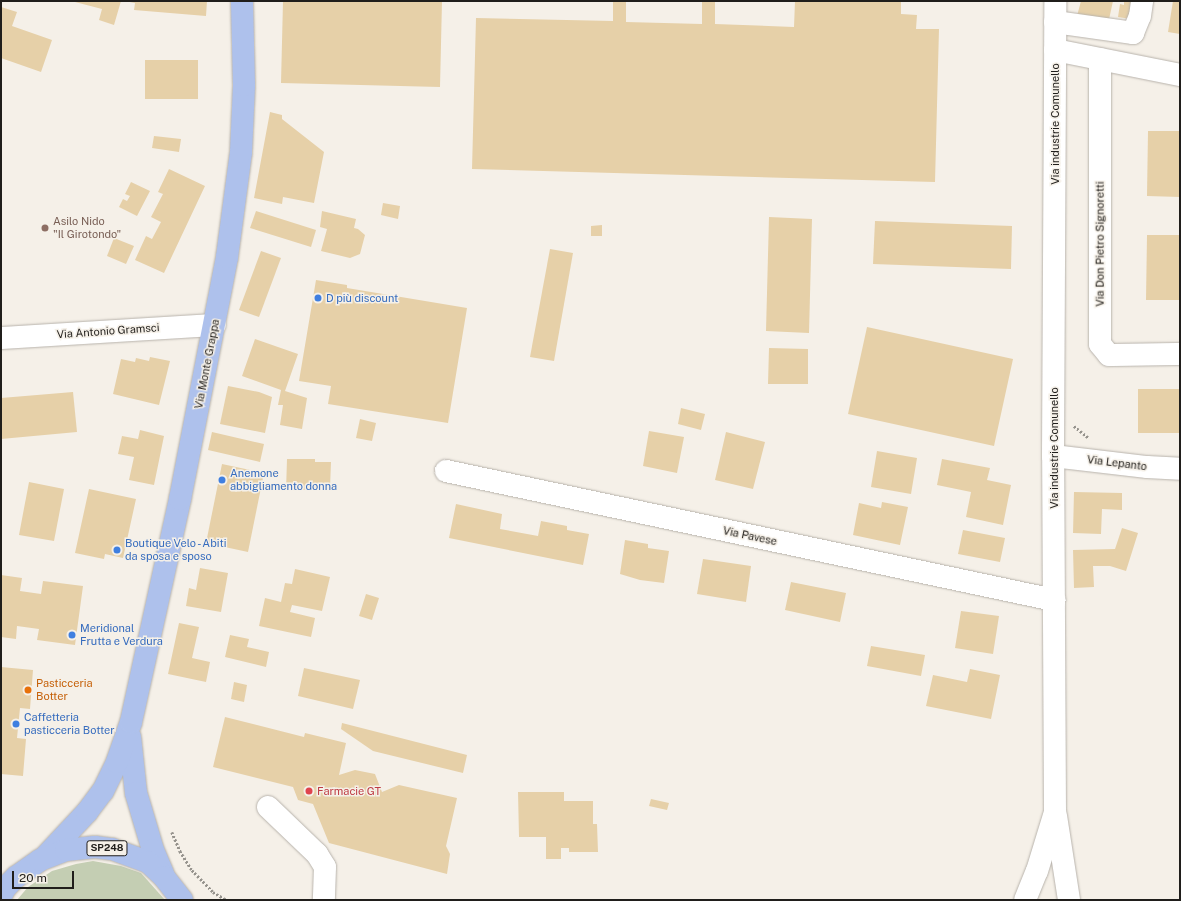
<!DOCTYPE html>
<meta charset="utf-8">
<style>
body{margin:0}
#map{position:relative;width:1181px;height:901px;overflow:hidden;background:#f5f0e8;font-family:"Public Sans",sans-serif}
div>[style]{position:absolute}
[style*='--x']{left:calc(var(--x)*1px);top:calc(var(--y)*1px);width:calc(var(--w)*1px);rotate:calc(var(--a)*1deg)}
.green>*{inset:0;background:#c4ceb3}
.building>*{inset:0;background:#e6d0a8}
.path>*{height:2.5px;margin-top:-1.25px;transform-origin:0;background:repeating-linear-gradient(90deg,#96938d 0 2px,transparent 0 4px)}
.roads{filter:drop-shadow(0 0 1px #b8b3ac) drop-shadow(0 0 1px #b8b3ac)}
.minor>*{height:22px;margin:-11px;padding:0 11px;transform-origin:11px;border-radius:11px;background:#fff}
.major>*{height:22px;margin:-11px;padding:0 11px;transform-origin:11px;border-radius:11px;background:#aec1ec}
.dots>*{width:11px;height:11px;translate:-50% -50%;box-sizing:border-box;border:2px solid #f5f0e8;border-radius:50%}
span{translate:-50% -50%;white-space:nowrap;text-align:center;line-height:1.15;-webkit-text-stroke:3px #f5f0e8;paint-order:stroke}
.shield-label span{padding:1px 3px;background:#f5f0e8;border:1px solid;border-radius:3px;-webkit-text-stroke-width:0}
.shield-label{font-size:10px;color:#201e1b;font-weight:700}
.street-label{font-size:11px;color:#201e1b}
.education-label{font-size:11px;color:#785e54}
.left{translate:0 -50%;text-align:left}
.shop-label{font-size:11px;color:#366cbe}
.food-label{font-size:11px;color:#c56008}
.health-label{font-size:11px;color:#be3a42}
.frame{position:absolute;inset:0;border:2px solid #201e1b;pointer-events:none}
.scale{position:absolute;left:12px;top:871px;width:62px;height:18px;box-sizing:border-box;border:2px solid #201e1b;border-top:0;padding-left:5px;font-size:12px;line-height:14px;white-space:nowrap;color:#201e1b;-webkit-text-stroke:3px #f5f0e8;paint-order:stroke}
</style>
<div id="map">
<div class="green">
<div style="clip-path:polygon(93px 861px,121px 866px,141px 873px,165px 900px,17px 900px,28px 887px,52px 871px,76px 864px)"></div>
</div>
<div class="building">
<div style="clip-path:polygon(121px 1px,114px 25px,99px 20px,102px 9px,75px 2px)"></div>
<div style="clip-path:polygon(124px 1px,207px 1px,206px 16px,134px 10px,135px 3px)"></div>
<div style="clip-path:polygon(283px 1px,442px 1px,440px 87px,281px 83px)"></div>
<div style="clip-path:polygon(613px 1px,626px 1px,626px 22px,702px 24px,702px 1px,715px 1px,715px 24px,794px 27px,795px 1px,901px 1px,901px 14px,917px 15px,916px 29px,939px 29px,935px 182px,472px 169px,476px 18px,613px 21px)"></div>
<div style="clip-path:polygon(1081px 1px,1113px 1px,1108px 24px,1077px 16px)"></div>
<div style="clip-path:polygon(1124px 1px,1133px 1px,1131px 19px,1118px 17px,1120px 4px,1124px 5px)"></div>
<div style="clip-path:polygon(1173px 1px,1180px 1px,1180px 34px,1168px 32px)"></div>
<div style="clip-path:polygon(1px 7px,17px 12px,12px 26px,52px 40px,41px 72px,1px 58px)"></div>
<div style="clip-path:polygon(145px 60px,198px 60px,198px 99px,145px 99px)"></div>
<div style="clip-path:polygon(270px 112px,282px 115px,282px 119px,324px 152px,314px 203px,283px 197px,282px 204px,254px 198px)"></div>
<div style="clip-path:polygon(1148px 131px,1180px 131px,1180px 197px,1147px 196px)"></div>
<div style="clip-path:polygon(154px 136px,181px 139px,179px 152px,152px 148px)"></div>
<div style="clip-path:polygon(169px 169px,205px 186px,164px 273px,135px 260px,146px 236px,152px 239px,161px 222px,151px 217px,163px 194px,158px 192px)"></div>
<div style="clip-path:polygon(131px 182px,150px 191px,137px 216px,119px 207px,123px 199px,127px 201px,130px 196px,125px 194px)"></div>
<div style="clip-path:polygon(383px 203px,400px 206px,398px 219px,381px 215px)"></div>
<div style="clip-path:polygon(256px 211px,316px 230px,311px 247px,250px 228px)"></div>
<div style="clip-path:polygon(322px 211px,356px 219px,354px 228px,358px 229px,365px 235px,360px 254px,350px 258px,321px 251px,327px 229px,320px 227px)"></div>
<div style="clip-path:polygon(769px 217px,812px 219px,809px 333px,766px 331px)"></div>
<div style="clip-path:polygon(875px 221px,1012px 226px,1011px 269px,873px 264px)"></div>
<div style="clip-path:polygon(602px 225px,602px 236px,591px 236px,591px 226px)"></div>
<div style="clip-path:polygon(1147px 235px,1180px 235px,1179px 300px,1146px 300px)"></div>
<div style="clip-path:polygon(114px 238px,134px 246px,126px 264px,107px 256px)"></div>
<div style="clip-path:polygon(550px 249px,573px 253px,554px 361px,530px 357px)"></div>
<div style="clip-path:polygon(261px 251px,281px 258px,259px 317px,239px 310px)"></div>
<div style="clip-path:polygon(316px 280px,347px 285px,347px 288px,467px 308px,448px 423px,328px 404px,331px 386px,299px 381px)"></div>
<div style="clip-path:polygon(867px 327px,1013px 359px,994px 446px,848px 414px)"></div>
<div style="clip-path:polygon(255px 339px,298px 354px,285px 391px,307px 398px,302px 429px,280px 425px,283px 405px,278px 405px,281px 390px,242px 376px)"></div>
<div style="clip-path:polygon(769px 348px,808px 349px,808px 384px,768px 384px)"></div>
<div style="clip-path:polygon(150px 357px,170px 361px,159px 405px,113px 394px,121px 359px,135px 362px,136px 358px,149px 361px)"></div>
<div style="clip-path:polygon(228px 386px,259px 392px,272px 397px,265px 433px,220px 424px)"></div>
<div style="clip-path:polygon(1138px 389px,1180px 389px,1180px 433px,1138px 433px)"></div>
<div style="clip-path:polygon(73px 392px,77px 432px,1px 439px,1px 398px)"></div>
<div style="clip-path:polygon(681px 408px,705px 414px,701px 430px,678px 424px)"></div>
<div style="clip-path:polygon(360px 419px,376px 423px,372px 441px,356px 438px)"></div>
<div style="clip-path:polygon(140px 430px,164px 436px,154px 485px,129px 480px,134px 457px,118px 454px,122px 436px,138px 439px)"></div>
<div style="clip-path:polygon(649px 431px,684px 437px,677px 473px,643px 466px)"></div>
<div style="clip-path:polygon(212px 432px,264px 444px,260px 462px,208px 450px)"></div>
<div style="clip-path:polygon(726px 432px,765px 442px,753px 489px,715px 480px)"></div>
<div style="clip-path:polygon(877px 451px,917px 458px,911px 494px,871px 487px)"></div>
<div style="clip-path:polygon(287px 459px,315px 459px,315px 462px,331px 462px,330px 488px,286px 491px)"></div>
<div style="clip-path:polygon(942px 459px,990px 468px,987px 480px,1011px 485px,1003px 525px,966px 517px,971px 492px,937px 485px)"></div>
<div style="clip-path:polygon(222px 464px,264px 473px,248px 552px,206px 543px)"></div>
<div style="clip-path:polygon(29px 482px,64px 489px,54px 541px,19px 535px)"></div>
<div style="clip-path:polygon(89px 489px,136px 499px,123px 558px,105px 554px,104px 559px,75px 553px)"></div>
<div style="clip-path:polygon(1074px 492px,1122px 493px,1122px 510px,1102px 509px,1101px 534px,1073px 533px)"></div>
<div style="clip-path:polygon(882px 502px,908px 507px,900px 545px,853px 535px,859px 503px,881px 508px)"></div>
<div style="clip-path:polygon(456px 504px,502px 514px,500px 529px,538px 536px,541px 521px,567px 526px,567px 530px,589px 534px,583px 565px,449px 538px)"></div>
<div style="clip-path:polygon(1122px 528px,1138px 533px,1126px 571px,1110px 566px,1093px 566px,1094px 587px,1074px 588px,1073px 550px,1115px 549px)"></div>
<div style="clip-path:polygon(963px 530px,1005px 538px,1000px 562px,958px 554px)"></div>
<div style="clip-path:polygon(625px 540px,648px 544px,648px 548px,669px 551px,664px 583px,640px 580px,620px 574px)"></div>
<div style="clip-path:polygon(703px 559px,751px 566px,746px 602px,697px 594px)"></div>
<div style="clip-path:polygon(200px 568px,228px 573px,221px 612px,186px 606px,189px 588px,196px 590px)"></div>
<div style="clip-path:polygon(295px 569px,330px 577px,322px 611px,292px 605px,290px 612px,315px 618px,311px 637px,259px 626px,265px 598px,281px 602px,285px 583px,292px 584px)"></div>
<div style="clip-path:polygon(1px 575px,22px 578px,20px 591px,41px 594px,43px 581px,83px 586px,75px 645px,37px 640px,39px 629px,17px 626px,16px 639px,1px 637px)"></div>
<div style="clip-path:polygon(791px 582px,846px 593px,840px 622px,785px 610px)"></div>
<div style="clip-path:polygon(366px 594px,379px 598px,372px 620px,359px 616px)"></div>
<div style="clip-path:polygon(961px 611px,999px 616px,993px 654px,955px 648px)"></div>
<div style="clip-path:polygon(179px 623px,199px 627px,192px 658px,210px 662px,206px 682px,168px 674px)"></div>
<div style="clip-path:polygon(230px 635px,249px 639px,247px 647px,269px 652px,266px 667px,225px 657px)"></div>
<div style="clip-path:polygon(871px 646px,925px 655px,921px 676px,867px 666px)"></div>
<div style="clip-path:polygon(1px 667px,33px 670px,30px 709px,20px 708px,17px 738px,26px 739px,23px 776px,1px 774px)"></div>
<div style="clip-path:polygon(304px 668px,360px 680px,353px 709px,298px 696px)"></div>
<div style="clip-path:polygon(970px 669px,1000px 675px,991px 719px,926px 706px,933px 675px,967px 682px)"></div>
<div style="clip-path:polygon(234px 682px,247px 685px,244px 702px,231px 699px)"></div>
<div style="clip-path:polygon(225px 717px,304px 737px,305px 733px,346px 743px,339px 775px,355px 770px,375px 774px,382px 792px,399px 785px,457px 798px,446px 846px,450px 854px,447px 874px,329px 843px,313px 804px,298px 800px,293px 787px,213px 767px)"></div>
<div style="clip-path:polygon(342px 723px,467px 755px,463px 773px,373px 751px,341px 729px)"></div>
<div style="clip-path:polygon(518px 792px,564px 792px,564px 801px,593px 801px,593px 824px,597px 824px,598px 852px,569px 852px,569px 848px,561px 848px,561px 859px,546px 859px,546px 837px,519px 837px)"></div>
<div style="clip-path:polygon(651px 799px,669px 803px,667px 810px,649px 806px)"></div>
</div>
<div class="path">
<div style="--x:1074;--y:426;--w:19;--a:39"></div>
<div style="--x:172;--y:832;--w:21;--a:67"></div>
<div style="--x:180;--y:851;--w:22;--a:58"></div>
<div style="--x:192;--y:870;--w:30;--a:46"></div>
<div style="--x:213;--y:892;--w:16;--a:30"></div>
</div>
<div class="roads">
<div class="minor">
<div style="--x:1055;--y:22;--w:79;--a:8"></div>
<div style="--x:1133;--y:33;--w:18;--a:-68"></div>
<div style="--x:1140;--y:16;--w:15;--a:-82"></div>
<div style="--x:1055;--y:50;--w:127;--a:11.3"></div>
<div style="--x:1100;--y:59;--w:285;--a:90"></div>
<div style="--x:1100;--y:344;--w:14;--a:51"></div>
<div style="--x:1109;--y:355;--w:71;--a:-0.8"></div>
<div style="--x:1;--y:338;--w:214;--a:-3.5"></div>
<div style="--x:1053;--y:456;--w:95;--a:6.7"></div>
<div style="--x:1147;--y:467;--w:33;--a:3"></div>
<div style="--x:446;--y:471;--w:622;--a:11.98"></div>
<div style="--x:268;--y:807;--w:68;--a:43.8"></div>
<div style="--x:317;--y:854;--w:15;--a:58"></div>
<div style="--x:325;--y:867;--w:33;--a:92"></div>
<div style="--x:1056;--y:816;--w:85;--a:81.2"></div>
<div style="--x:1025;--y:900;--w:31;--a:-68"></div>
<div style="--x:1037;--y:871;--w:62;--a:-73"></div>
<div style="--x:1055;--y:812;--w:356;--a:-90.3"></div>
<div style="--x:1053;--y:456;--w:455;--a:-89.7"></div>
</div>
<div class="major">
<div style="--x:130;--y:737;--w:56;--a:83.9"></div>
<div style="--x:136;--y:793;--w:59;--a:73.4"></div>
<div style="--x:153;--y:850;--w:26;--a:67"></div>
<div style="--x:44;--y:858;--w:63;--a:-46.9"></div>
<div style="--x:87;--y:812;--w:26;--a:-53"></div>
<div style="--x:103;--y:791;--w:32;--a:-64"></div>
<div style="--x:117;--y:762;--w:42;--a:-70.7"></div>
<div style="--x:131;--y:722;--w:228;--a:-77.6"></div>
<div style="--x:180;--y:499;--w:247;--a:-79"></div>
<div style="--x:227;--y:257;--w:106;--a:-82.4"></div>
<div style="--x:241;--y:152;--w:67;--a:-87.4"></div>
<div style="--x:244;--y:85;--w:84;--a:-91.4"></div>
<div style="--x:1;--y:896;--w:9;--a:-63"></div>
<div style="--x:5;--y:888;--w:16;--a:-45"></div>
<div style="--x:16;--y:877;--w:29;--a:-35"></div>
<div style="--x:40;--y:860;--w:28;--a:-21"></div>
<div style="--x:66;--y:850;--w:29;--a:-6"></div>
<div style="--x:95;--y:847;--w:17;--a:7"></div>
<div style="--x:112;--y:849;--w:38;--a:20"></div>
<div style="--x:148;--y:862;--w:22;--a:43"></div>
<div style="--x:164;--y:877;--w:29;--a:52"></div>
</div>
</div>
<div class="dots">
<div style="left:45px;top:228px;background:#8d6e63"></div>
<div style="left:318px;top:298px;background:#3f7fe0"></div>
<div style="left:222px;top:480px;background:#3f7fe0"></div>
<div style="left:117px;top:550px;background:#3f7fe0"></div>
<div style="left:72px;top:635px;background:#3f7fe0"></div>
<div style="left:28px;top:690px;background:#e8710a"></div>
<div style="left:16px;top:724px;background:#3f7fe0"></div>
<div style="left:309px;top:791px;background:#e0444e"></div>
</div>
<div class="shield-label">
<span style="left:107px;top:848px">SP248</span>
</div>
<div class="street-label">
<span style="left:1055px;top:124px;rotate:-90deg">Via industrie Comunello</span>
<span style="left:1100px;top:244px;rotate:-90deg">Via Don Pietro Signoretti</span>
<span style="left:108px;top:331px;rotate:-4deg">Via Antonio Gramsci</span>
<span style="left:207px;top:364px;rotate:-79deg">Via Monte Grappa</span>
<span style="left:1054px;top:448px;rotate:-90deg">Via industrie Comunello</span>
<span style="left:1117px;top:463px;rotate:7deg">Via Lepanto</span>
<span style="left:750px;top:536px;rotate:12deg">Via Pavese</span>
</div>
<div class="education-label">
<span class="left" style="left:53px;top:228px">Asilo Nido<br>"Il Girotondo"</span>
</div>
<div class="shop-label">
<span class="left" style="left:326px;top:298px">D più discount</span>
<span class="left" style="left:230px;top:480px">Anemone<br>abbigliamento donna</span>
<span class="left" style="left:125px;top:550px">Boutique Velo - Abiti<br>da sposa e sposo</span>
<span class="left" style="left:80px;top:635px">Meridional<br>Frutta e Verdura</span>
<span class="left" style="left:24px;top:724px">Caffetteria<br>pasticceria Botter</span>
</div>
<div class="food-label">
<span class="left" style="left:36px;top:690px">Pasticceria<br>Botter</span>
</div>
<div class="health-label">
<span class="left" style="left:317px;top:791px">Farmacie GT</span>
</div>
<div class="frame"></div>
<div class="scale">20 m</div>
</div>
